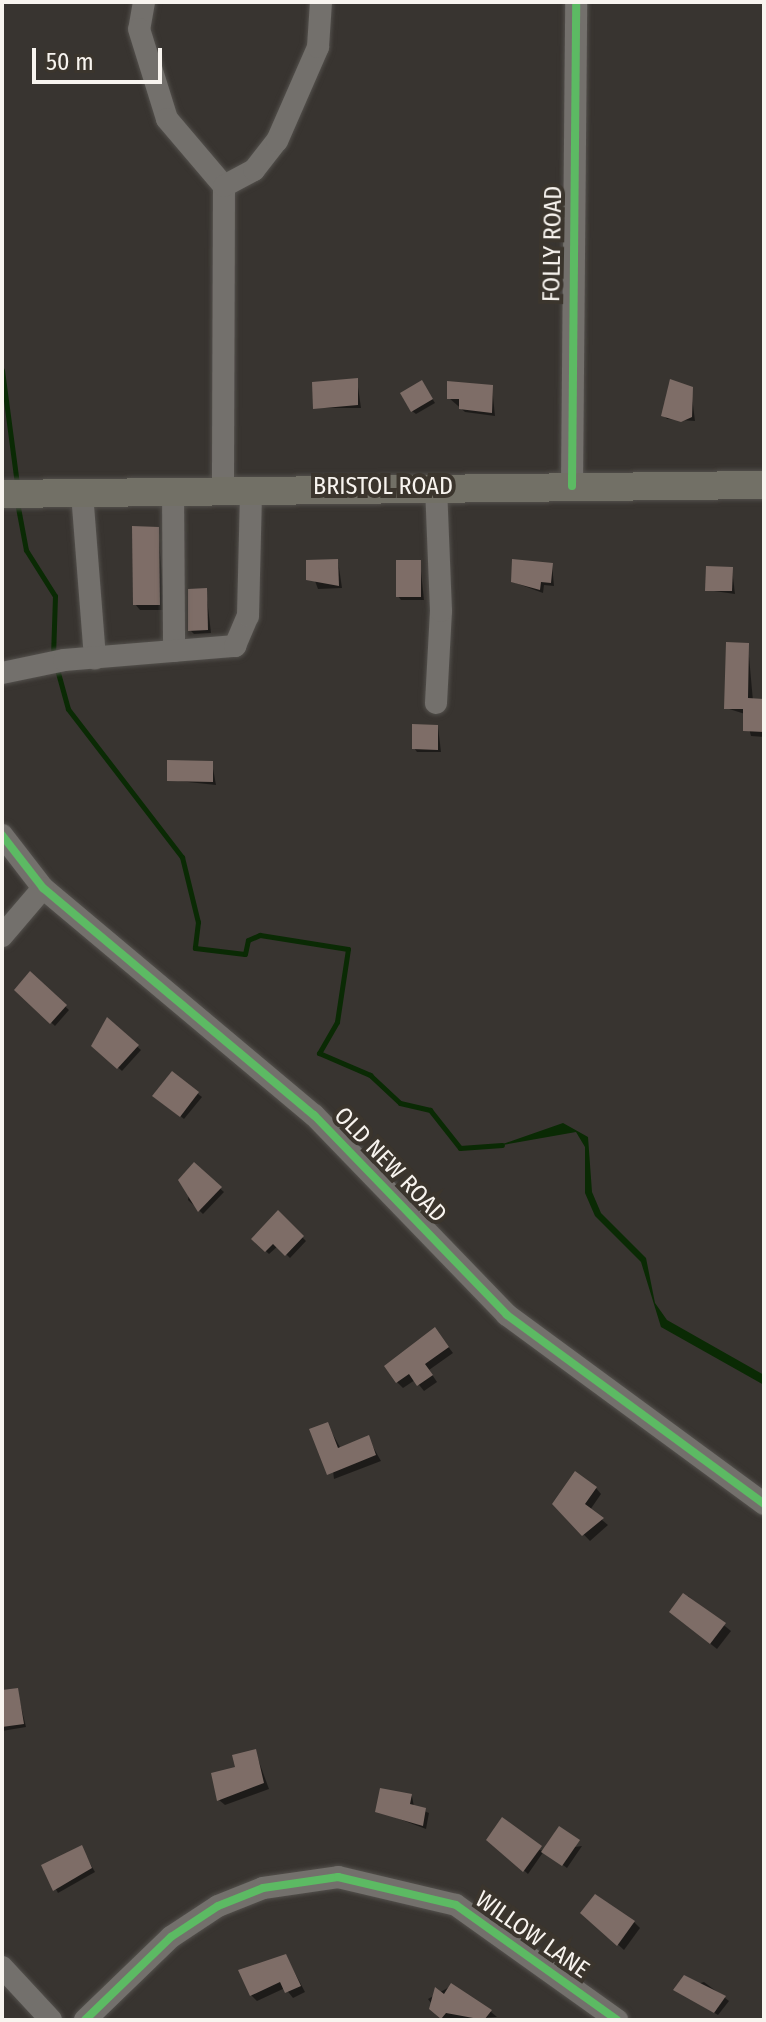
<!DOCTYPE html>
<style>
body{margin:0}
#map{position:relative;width:766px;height:2022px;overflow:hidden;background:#383430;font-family:"Fira Sans Condensed",sans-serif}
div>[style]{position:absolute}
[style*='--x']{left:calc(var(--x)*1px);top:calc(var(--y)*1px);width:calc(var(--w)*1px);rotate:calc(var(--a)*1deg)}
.water>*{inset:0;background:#0a2a04}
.shadow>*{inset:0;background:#0007}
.stream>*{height:5px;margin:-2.5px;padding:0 2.5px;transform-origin:2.5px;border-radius:2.5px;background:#0a2a04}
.building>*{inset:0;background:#7e6d67}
.roads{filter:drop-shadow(0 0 2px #53504c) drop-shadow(0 0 2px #53504c)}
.minor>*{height:22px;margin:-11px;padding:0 11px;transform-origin:11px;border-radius:11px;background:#73706c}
.major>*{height:28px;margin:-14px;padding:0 14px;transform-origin:14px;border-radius:14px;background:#727066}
.cycleway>*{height:8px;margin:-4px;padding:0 4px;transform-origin:4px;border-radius:4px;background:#5cba63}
span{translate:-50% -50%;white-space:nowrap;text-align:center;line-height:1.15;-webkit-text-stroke:8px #3b352d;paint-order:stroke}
.street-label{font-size:24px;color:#f8f4ef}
.frame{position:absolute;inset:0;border:4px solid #f8f4ef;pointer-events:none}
.scale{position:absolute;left:32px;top:48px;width:130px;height:36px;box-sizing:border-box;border:4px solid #f8f4ef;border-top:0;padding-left:10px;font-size:24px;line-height:28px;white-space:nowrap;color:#f8f4ef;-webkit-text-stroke:6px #3b352d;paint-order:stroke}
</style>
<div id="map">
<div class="water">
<div style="clip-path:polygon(563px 1123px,588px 1137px,592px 1192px,601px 1213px,646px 1258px,655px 1303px,667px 1320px,764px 1375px,764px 1385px,661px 1327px,641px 1262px,595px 1216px,585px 1193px,585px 1147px,576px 1132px,497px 1146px)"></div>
</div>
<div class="shadow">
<div style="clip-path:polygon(357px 380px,361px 408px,315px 408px)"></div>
<div style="clip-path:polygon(422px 382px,435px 403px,416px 414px,412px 411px)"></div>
<div style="clip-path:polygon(492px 387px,495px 416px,465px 412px,449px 398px)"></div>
<div style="clip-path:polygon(691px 389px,695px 421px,667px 419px,663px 415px)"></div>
<div style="clip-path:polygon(158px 529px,165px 610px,140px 610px,135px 604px)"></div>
<div style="clip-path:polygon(338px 561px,342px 588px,318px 589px,308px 562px)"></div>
<div style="clip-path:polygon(420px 562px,424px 600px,401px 600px,398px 596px)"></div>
<div style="clip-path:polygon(552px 564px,554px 586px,544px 585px,543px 593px,513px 582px)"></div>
<div style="clip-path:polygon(732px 569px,735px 594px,707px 590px)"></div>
<div style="clip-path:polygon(206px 590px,211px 633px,194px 634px,190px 630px)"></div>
<div style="clip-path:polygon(748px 645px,753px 701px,764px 701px,764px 737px,751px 736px,745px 714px,726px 708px)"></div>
<div style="clip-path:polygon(438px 727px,441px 752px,417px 752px,414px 748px)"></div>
<div style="clip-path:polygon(212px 763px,216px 785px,169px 780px)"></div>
<div style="clip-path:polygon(30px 974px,69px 1010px,55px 1026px,16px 990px)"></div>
<div style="clip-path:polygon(107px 1020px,141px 1050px,122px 1071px,94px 1046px)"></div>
<div style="clip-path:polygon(172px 1074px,202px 1097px,184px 1119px,159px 1099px)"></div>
<div style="clip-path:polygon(194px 1165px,224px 1192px,203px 1214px,188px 1200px)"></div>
<div style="clip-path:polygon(278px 1213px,306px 1241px,290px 1258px,278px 1246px,269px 1254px,253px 1239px)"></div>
<div style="clip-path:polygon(440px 1336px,453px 1353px,429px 1370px,437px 1382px,424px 1391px,415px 1380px,403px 1388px,397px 1382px)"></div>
<div style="clip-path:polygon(327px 1424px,341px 1449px,368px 1438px,381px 1461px,334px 1479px)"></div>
<div style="clip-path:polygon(596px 1488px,601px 1494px,590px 1510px,608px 1525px,590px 1541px,560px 1510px)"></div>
<div style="clip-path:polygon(688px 1596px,731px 1631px,717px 1649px,671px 1612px)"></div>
<div style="clip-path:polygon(17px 1690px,26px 1727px,2px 1731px,2px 1693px)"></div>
<div style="clip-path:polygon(255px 1751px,269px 1789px,225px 1805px,219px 1800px)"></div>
<div style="clip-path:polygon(412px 1796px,414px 1807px,429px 1813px,426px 1829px,378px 1811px)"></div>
<div style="clip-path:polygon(489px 1839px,544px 1851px,582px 1846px,567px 1868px,544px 1851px,528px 1874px)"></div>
<div style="clip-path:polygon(81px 1848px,95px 1872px,58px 1893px,43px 1866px)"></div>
<div style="clip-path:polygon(583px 1913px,634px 1922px,640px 1928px,624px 1950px)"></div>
<div style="clip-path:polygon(286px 1956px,305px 1992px,293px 1998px,285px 1988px,257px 2001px,251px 1995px)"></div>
<div style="clip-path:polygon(704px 1982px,729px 2001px,718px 2015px,676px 1990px)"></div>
<div style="clip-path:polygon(451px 1986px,491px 2012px,497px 2017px,444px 2020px,428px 1999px)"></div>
</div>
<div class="stream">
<div style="--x:2;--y:370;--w:115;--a:82.5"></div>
<div style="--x:17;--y:502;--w:49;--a:79.4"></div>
<div style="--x:26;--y:550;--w:54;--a:57.8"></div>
<div style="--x:55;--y:596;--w:59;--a:91.9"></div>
<div style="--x:57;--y:669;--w:41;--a:74.6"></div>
<div style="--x:68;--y:709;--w:187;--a:52.4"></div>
<div style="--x:182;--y:857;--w:67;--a:76.2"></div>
<div style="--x:198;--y:922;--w:26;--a:97"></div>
<div style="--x:195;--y:948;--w:50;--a:6.8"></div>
<div style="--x:245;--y:954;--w:14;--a:-78"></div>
<div style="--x:248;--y:940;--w:13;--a:-23"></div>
<div style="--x:260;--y:935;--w:89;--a:9"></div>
<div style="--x:348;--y:949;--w:74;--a:98.6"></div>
<div style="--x:337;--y:1022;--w:36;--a:120"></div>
<div style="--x:319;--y:1053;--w:56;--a:23.3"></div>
<div style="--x:370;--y:1075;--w:41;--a:43"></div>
<div style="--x:400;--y:1103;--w:31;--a:13"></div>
<div style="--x:430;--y:1110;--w:48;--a:51.7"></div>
<div style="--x:460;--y:1148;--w:42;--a:-4.1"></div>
</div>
<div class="building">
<div style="clip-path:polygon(358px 378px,358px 405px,313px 409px,312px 382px)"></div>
<div style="clip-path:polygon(670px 379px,693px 387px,692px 417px,681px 422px,661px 416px)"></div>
<div style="clip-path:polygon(422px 380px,433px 399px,411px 412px,400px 393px)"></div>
<div style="clip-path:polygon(447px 381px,493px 385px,492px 413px,459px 409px,459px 399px,447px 399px)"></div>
<div style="clip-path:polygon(132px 526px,159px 527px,160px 605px,133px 605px)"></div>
<div style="clip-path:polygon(338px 559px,339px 586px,306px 580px,306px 560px)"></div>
<div style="clip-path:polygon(512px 559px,553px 563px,551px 583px,541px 582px,540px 590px,511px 582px)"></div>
<div style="clip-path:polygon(396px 560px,421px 560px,421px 597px,396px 597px)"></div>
<div style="clip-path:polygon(706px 566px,733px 567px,732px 591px,705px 591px)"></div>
<div style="clip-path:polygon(207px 588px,208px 630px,188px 631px,188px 589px)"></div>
<div style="clip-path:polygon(726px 642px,749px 643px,748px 698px,764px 699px,764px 732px,743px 731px,743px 709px,724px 709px)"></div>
<div style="clip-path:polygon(412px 724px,438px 725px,438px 750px,412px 749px)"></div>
<div style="clip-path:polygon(167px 760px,213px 761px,213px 782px,167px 781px)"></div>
<div style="clip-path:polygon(30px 971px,67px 1005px,50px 1024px,14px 990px)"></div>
<div style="clip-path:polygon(107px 1017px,139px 1045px,117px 1069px,91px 1046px)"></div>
<div style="clip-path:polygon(172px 1071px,199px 1092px,180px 1117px,152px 1096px)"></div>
<div style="clip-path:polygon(194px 1162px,222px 1187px,198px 1212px,178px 1180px)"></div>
<div style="clip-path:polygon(278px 1210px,304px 1236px,285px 1256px,273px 1244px,265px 1252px,251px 1239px)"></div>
<div style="clip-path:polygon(435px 1327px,449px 1347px,425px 1364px,433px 1375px,417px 1386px,409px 1374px,396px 1383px,384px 1366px)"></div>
<div style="clip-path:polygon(328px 1422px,338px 1448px,369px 1435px,376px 1455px,327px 1475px,309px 1429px)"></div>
<div style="clip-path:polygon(575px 1471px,597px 1487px,585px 1504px,604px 1518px,582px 1536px,552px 1504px)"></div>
<div style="clip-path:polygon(683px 1593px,726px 1623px,710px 1644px,669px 1612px)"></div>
<div style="clip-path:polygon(18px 1688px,24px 1724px,2px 1727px,2px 1690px)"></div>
<div style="clip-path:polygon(256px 1749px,264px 1783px,217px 1801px,211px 1773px,235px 1767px,232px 1755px)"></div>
<div style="clip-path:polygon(380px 1788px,412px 1794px,410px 1804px,426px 1808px,423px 1826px,375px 1812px)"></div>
<div style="clip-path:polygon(502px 1817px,542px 1846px,523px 1872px,486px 1840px)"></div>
<div style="clip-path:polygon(559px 1826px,580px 1840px,562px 1866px,541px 1852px)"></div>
<div style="clip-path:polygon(82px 1845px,92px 1868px,53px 1891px,41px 1865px)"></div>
<div style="clip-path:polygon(595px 1894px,635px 1921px,617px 1946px,580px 1913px)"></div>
<div style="clip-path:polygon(286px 1954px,301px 1986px,285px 1993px,280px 1982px,250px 1996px,238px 1970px)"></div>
<div style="clip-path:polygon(684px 1975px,726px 1996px,714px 2013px,673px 1990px)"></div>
<div style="clip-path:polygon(451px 1983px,492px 2010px,484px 2020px,446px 2013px,441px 2019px,429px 2009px,435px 1987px,444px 1994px)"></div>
</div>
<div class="roads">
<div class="minor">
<div style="--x:144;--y:2;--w:27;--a:100"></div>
<div style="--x:139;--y:29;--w:94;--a:72.7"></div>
<div style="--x:167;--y:119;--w:88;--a:49.6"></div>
<div style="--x:224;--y:186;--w:304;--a:90.2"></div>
<div style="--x:224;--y:186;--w:34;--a:-28"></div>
<div style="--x:254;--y:170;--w:37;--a:-52"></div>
<div style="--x:277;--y:141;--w:103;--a:-66.4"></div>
<div style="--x:318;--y:47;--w:45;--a:-86.2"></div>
<div style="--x:572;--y:486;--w:484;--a:-89.5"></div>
<div style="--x:173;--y:491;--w:160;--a:89.6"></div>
<div style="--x:82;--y:493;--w:166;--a:85.5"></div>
<div style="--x:2;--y:673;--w:63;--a:-11.8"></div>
<div style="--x:64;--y:660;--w:172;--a:-4.7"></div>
<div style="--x:235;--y:646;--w:33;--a:-67"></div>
<div style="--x:248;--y:616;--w:127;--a:-88.6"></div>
<div style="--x:436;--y:703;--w:92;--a:-86.9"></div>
<div style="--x:441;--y:611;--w:124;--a:-92.3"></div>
<div style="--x:2;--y:835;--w:67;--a:52.3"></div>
<div style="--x:43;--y:888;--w:354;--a:40"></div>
<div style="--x:314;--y:1115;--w:278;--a:46"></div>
<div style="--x:507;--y:1315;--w:319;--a:36.3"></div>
<div style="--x:2;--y:936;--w:63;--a:-49.5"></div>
<div style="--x:2;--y:1967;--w:72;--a:47.2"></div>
<div style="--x:85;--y:2020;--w:120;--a:-44"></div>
<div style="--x:171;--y:1937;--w:56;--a:-33.4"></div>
<div style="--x:218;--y:1906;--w:48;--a:-21.8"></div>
<div style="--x:263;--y:1888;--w:76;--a:-8.3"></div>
<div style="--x:338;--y:1877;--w:121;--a:13.3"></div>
<div style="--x:456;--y:1905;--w:198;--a:35.5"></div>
</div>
<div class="major">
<div style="--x:2;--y:494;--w:762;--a:-0.68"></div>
</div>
</div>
<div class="cycleway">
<div style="--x:572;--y:486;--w:484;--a:-89.5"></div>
<div style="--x:2;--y:835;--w:67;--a:52.3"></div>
<div style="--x:43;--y:888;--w:354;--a:40"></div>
<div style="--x:314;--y:1115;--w:278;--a:46"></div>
<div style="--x:507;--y:1315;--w:319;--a:36.3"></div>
<div style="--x:85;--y:2020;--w:120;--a:-44"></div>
<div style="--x:171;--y:1937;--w:56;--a:-33.4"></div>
<div style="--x:218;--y:1906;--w:48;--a:-21.8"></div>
<div style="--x:263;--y:1888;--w:76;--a:-8.3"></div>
<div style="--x:338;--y:1877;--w:121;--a:13.3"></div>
<div style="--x:456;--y:1905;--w:198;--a:35.5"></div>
</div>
<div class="street-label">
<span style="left:553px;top:244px;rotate:-89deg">FOLLY ROAD</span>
<span style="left:383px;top:487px">BRISTOL ROAD</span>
<span style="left:390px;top:1165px;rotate:46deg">OLD NEW ROAD</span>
<span style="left:532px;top:1935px;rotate:35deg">WILLOW LANE</span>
</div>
<div class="frame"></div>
<div class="scale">50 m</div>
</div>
